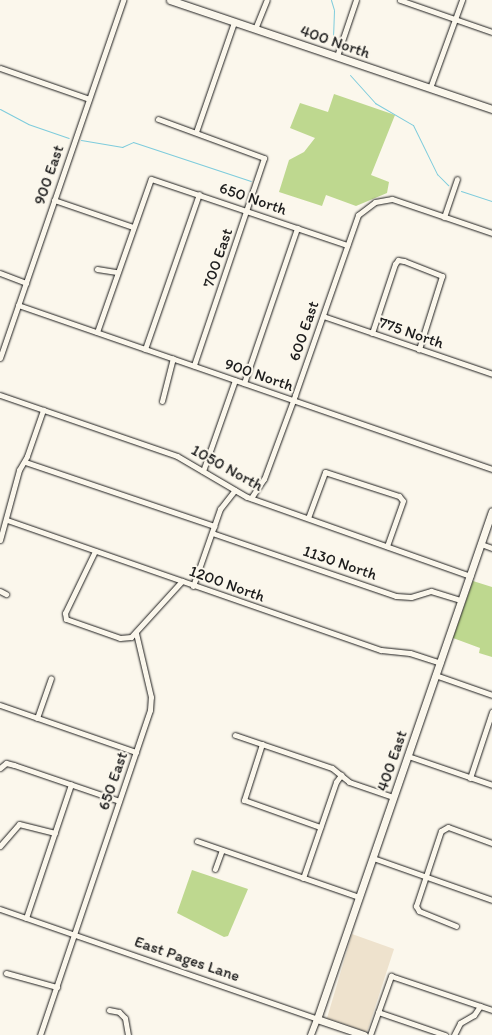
<!DOCTYPE html>
<style>
body{margin:0}
#map{position:relative;width:492px;height:1035px;overflow:hidden;background:#fbf7ec;font-family:Itim,sans-serif}
div>[style]{position:absolute}
[style*='--x']{left:calc(var(--x)*1px);top:calc(var(--y)*1px);width:calc(var(--w)*1px);rotate:calc(var(--a)*1deg)}
.built>*{inset:0;background:#eee2cd}
.green>*{inset:0;background:#bed88f}
.stream>*{height:1px;margin:-0.5px;padding:0 0.5px;transform-origin:0.5px;border-radius:0.5px;background:#7eccdc}
.roads{filter:drop-shadow(0 0 1px #1c1c1c) drop-shadow(0 0 1px #1c1c1c)}
.minor>*{height:5px;margin:-2.5px;padding:0 2.5px;transform-origin:2.5px;border-radius:2.5px;background:#fbf7ec}
.tertiary>*{height:6px;margin:-3px;padding:0 3px;transform-origin:3px;border-radius:3px;background:#fbf7ec}
.secondary>*{height:7px;margin:-3.5px;padding:0 3.5px;transform-origin:3.5px;border-radius:3.5px;background:#fbf7ec}
span{translate:-50% -50%;white-space:nowrap;text-align:center;line-height:1.15;-webkit-text-stroke:4px #fbf7ec;paint-order:stroke}
.street-label{font-size:16px;color:#1c1c1c}
</style>
<div id="map">
<div class="built">
<div style="clip-path:polygon(352px 934px,394px 949px,367px 1032px,327px 1018px)"></div>
</div>
<div class="green">
<div style="clip-path:polygon(334px 94px,395px 115px,371px 175px,389px 182px,387px 193px,356px 206px,326px 195px,322px 206px,279px 192px,289px 160px,304px 152px,315px 138px,290px 128px,300px 103px,328px 112px)"></div>
<div style="clip-path:polygon(473px 581px,492px 587px,492px 657px,479px 653px,480px 648px,453px 638px)"></div>
<div style="clip-path:polygon(192px 870px,248px 889px,228px 936px,224px 937px,177px 913px)"></div>
</div>
<div class="stream">
<div style="--x:331;--y:0;--w:10;--a:73"></div>
<div style="--x:334;--y:10;--w:35;--a:92"></div>
<div style="--x:350;--y:75;--w:38;--a:48"></div>
<div style="--x:375;--y:103;--w:44;--a:30.1"></div>
<div style="--x:413;--y:125;--w:55;--a:63.9"></div>
<div style="--x:437;--y:174;--w:16;--a:45"></div>
<div style="--x:0;--y:109;--w:32;--a:28"></div>
<div style="--x:28;--y:124;--w:43;--a:18.9"></div>
<div style="--x:81;--y:140;--w:42;--a:9.7"></div>
<div style="--x:122;--y:147;--w:12;--a:-24"></div>
<div style="--x:133;--y:142;--w:124;--a:18.3"></div>
<div style="--x:461;--y:191;--w:33;--a:18"></div>
</div>
<div class="roads">
<div class="minor">
<div style="--x:400;--y:0;--w:97;--a:19.2"></div>
<div style="--x:255;--y:29;--w:31;--a:-68"></div>
<div style="--x:337;--y:56;--w:59;--a:-71.3"></div>
<div style="--x:0;--y:68;--w:94;--a:19.2"></div>
<div style="--x:430;--y:88;--w:94;--a:-70"></div>
<div style="--x:158;--y:119;--w:113;--a:20.2"></div>
<div style="--x:264;--y:158;--w:219;--a:108.7"></div>
<div style="--x:196;--y:132;--w:116;--a:-70.9"></div>
<div style="--x:54;--y:200;--w:83;--a:18.9"></div>
<div style="--x:444;--y:217;--w:40;--a:-71.1"></div>
<div style="--x:97;--y:269;--w:20;--a:9"></div>
<div style="--x:0;--y:273;--w:28;--a:21"></div>
<div style="--x:18;--y:305;--w:502;--a:19.09"></div>
<div style="--x:323;--y:316;--w:179;--a:18.9"></div>
<div style="--x:97;--y:332;--w:162;--a:-70.6"></div>
<div style="--x:151;--y:179;--w:207;--a:18.6"></div>
<div style="--x:372;--y:333;--w:73;--a:-71.6"></div>
<div style="--x:395;--y:264;--w:5;--a:-53"></div>
<div style="--x:398;--y:260;--w:6;--a:9"></div>
<div style="--x:404;--y:261;--w:41;--a:21.5"></div>
<div style="--x:442;--y:276;--w:77;--a:107.5"></div>
<div style="--x:145;--y:349;--w:164;--a:-70.8"></div>
<div style="--x:0;--y:358;--w:379;--a:-71"></div>
<div style="--x:244;--y:383;--w:164;--a:-71.1"></div>
<div style="--x:0;--y:395;--w:187;--a:19"></div>
<div style="--x:177;--y:456;--w:81;--a:30.4"></div>
<div style="--x:247;--y:497;--w:237;--a:19.5"></div>
<div style="--x:162;--y:401;--w:44;--a:-75.7"></div>
<div style="--x:25;--y:462;--w:200;--a:18.7"></div>
<div style="--x:203;--y:471;--w:96;--a:-70.6"></div>
<div style="--x:251;--y:498;--w:23;--a:-56"></div>
<div style="--x:264;--y:479;--w:90;--a:-69.7"></div>
<div style="--x:295;--y:395;--w:191;--a:-70.7"></div>
<div style="--x:358;--y:215;--w:21;--a:-37"></div>
<div style="--x:375;--y:202;--w:17;--a:-10"></div>
<div style="--x:392;--y:199;--w:106;--a:18.8"></div>
<div style="--x:308;--y:518;--w:49;--a:-69.7"></div>
<div style="--x:325;--y:472;--w:78;--a:18"></div>
<div style="--x:399;--y:496;--w:6;--a:51"></div>
<div style="--x:403;--y:501;--w:48;--a:109.6"></div>
<div style="--x:7;--y:520;--w:396;--a:19.2"></div>
<div style="--x:381;--y:650;--w:29;--a:6"></div>
<div style="--x:410;--y:653;--w:32;--a:18"></div>
<div style="--x:212;--y:533;--w:194;--a:18.9"></div>
<div style="--x:396;--y:596;--w:15;--a:4"></div>
<div style="--x:411;--y:597;--w:21;--a:-17"></div>
<div style="--x:431;--y:591;--w:31;--a:17"></div>
<div style="--x:0;--y:540;--w:73;--a:-74.8"></div>
<div style="--x:19;--y:470;--w:16;--a:-60"></div>
<div style="--x:27;--y:456;--w:49;--a:-70.8"></div>
<div style="--x:481;--y:544;--w:12;--a:20"></div>
<div style="--x:95;--y:551;--w:69;--a:115.8"></div>
<div style="--x:65;--y:613;--w:6;--a:81"></div>
<div style="--x:66;--y:619;--w:57;--a:19.4"></div>
<div style="--x:120;--y:638;--w:11;--a:-5"></div>
<div style="--x:131;--y:637;--w:76;--a:-47.7"></div>
<div style="--x:193;--y:586;--w:82;--a:-70.7"></div>
<div style="--x:220;--y:509;--w:24;--a:-52"></div>
<div style="--x:0;--y:591;--w:7;--a:27"></div>
<div style="--x:435;--y:675;--w:60;--a:19.3"></div>
<div style="--x:0;--y:705;--w:144;--a:19.1"></div>
<div style="--x:37;--y:718;--w:42;--a:-70.7"></div>
<div style="--x:235;--y:735;--w:102;--a:18.8"></div>
<div style="--x:332;--y:768;--w:22;--a:39"></div>
<div style="--x:349;--y:782;--w:46;--a:18.8"></div>
<div style="--x:262;--y:744;--w:59;--a:107.8"></div>
<div style="--x:244;--y:800;--w:81;--a:19.6"></div>
<div style="--x:408;--y:756;--w:89;--a:19"></div>
<div style="--x:0;--y:768;--w:8;--a:-40"></div>
<div style="--x:6;--y:763;--w:8;--a:14"></div>
<div style="--x:14;--y:765;--w:111;--a:18.9"></div>
<div style="--x:470;--y:778;--w:70;--a:-71.6"></div>
<div style="--x:197;--y:841;--w:171;--a:19.1"></div>
<div style="--x:0;--y:846;--w:29;--a:-49"></div>
<div style="--x:19;--y:824;--w:37;--a:14"></div>
<div style="--x:373;--y:858;--w:126;--a:19.4"></div>
<div style="--x:215;--y:869;--w:20;--a:-70"></div>
<div style="--x:303;--y:878;--w:102;--a:-71"></div>
<div style="--x:336;--y:782;--w:9;--a:-54"></div>
<div style="--x:0;--y:909;--w:336;--a:19.1"></div>
<div style="--x:26;--y:918;--w:141;--a:-71.4"></div>
<div style="--x:456;--y:926;--w:40;--a:-158"></div>
<div style="--x:419;--y:911;--w:6;--a:-121"></div>
<div style="--x:416;--y:906;--w:79;--a:-71.6"></div>
<div style="--x:441;--y:831;--w:8;--a:-30"></div>
<div style="--x:448;--y:827;--w:47;--a:20"></div>
<div style="--x:6;--y:973;--w:53;--a:15.4"></div>
<div style="--x:109;--y:1010;--w:10;--a:11"></div>
<div style="--x:119;--y:1012;--w:8;--a:45"></div>
<div style="--x:125;--y:1018;--w:17;--a:80"></div>
<div style="--x:378;--y:1012;--w:71;--a:18.9"></div>
<div style="--x:40;--y:1035;--w:343;--a:-71.3"></div>
<div style="--x:150;--y:710;--w:13;--a:-86"></div>
<div style="--x:151;--y:697;--w:66;--a:-103.2"></div>
<div style="--x:370;--y:1035;--w:63;--a:-70.4"></div>
<div style="--x:391;--y:976;--w:107;--a:18.6"></div>
<div style="--x:454;--y:1035;--w:13;--a:-63"></div>
<div style="--x:460;--y:1023;--w:16;--a:-30"></div>
<div style="--x:474;--y:1015;--w:11;--a:-56"></div>
</div>
<div class="tertiary">
<div style="--x:311;--y:1035;--w:17;--a:-69"></div>
</div>
<div class="secondary">
<div style="--x:170;--y:0;--w:340;--a:18.7"></div>
<div style="--x:364;--y:1035;--w:50;--a:-161.2"></div>
<div style="--x:317;--y:1019;--w:537;--a:-70.99"></div>
</div>
</div>
<div class="street-label">
<span style="left:335px;top:42px;rotate:19deg">400 North</span>
<span style="left:49px;top:175px;rotate:-71deg">900 East</span>
<span style="left:253px;top:199px;rotate:19deg">650 North</span>
<span style="left:218px;top:258px;rotate:-71deg">700 East</span>
<span style="left:304px;top:331px;rotate:-71deg">600 East</span>
<span style="left:411px;top:333px;rotate:19deg">775 North</span>
<span style="left:259px;top:375px;rotate:19deg">900 North</span>
<span style="left:227px;top:468px;rotate:29deg">1050 North</span>
<span style="left:340px;top:563px;rotate:19deg">1130 North</span>
<span style="left:227px;top:584px;rotate:20deg">1200 North</span>
<span style="left:392px;top:761px;rotate:-71deg">400 East</span>
<span style="left:113px;top:781px;rotate:-71deg">650 East</span>
<span style="left:187px;top:959px;rotate:19deg">East Pages Lane</span>
</div>
</div>
